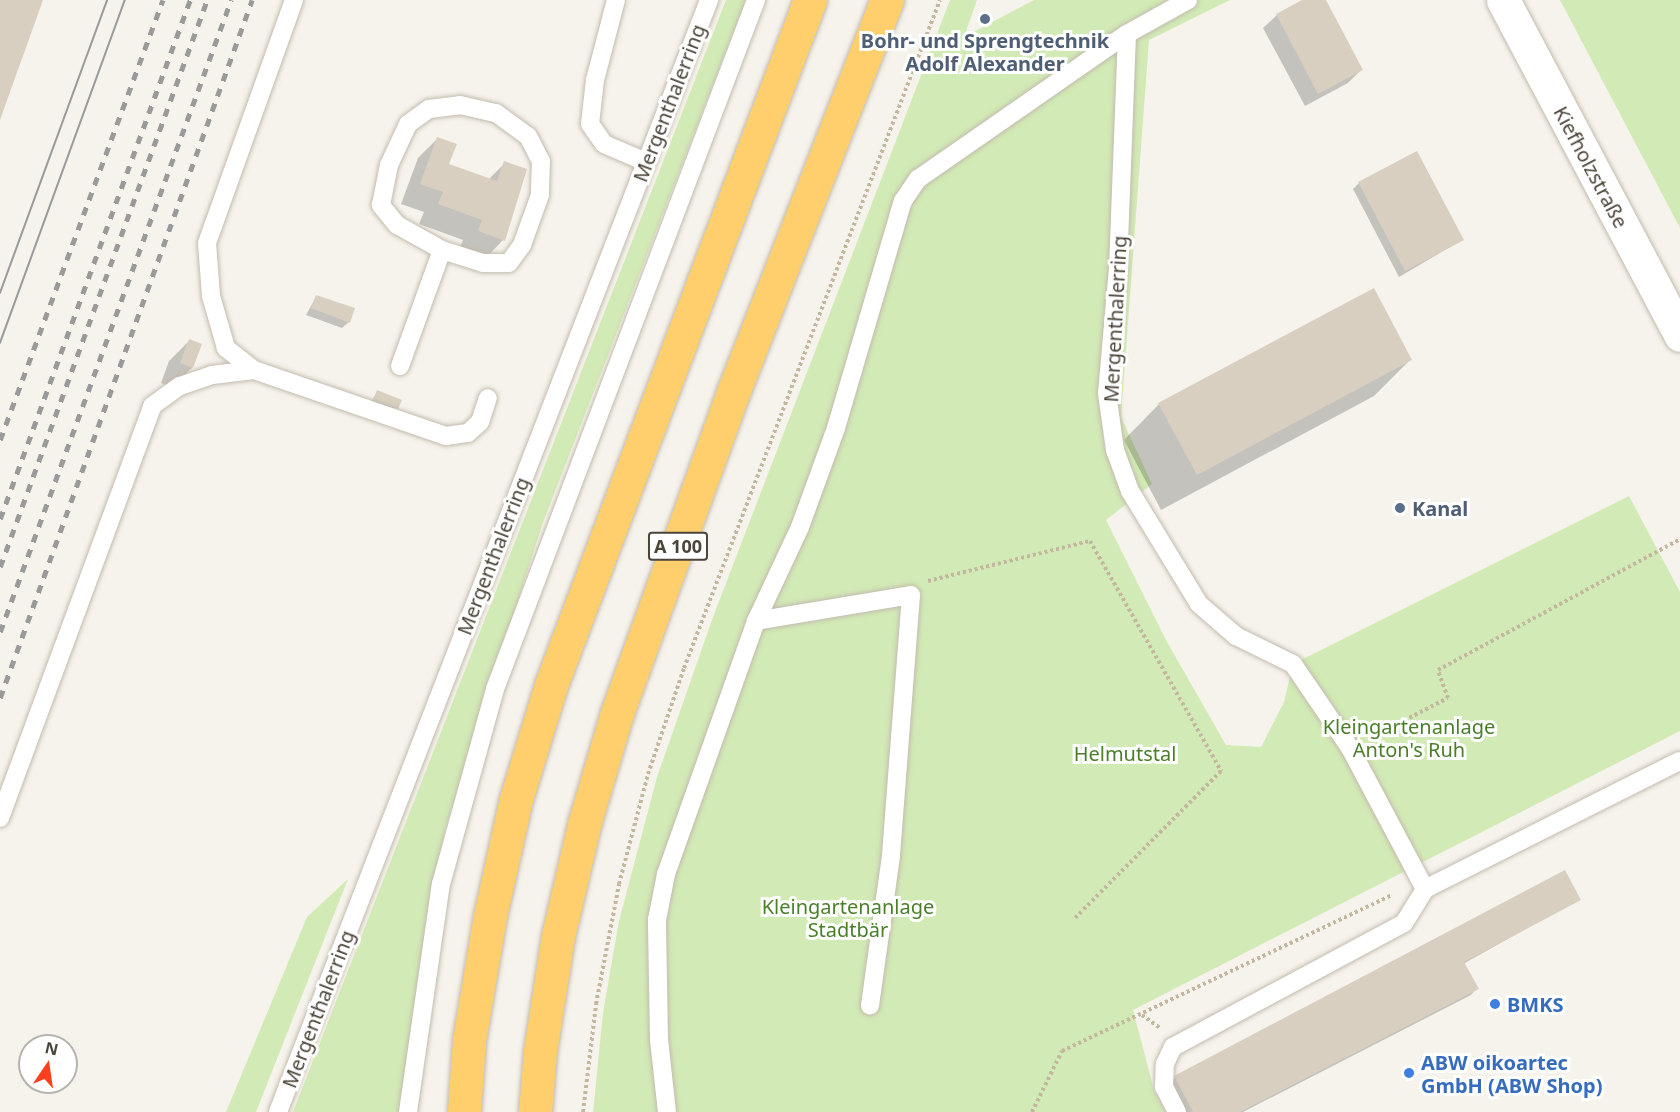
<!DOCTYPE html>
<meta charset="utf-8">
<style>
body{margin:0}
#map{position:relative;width:1680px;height:1112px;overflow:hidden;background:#f6f3ec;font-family:"Noto Sans",sans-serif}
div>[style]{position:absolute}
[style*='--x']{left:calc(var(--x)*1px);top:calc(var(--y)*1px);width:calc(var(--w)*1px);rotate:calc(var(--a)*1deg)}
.green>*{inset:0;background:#d2eab5}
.shadow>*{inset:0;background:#0003}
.building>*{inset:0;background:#d8cfc1}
.path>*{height:4px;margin-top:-2px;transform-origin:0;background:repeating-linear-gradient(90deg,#c4b79f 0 3px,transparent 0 6px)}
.roads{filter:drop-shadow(0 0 2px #c2bbae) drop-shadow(0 0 2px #c2bbae)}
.service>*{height:18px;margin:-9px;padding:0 9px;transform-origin:9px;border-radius:9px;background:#fff}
.tertiary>*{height:33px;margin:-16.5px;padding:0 16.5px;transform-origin:16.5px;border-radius:16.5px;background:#fff}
.motorway>*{height:33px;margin:-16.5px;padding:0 16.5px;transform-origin:16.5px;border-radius:16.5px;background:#ffcf6e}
.tram>*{height:1.5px;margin:-0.75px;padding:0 0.75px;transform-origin:0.75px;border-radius:0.75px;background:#9a9a9a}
.rail>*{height:4.5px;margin-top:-2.25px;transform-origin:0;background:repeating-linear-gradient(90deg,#9a9a9a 0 8px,transparent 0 16px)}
.dots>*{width:16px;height:16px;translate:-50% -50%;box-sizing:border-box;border:3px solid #fff;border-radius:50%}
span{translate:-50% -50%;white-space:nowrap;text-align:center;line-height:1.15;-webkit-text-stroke:6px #fff;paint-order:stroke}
.shield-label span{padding:2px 4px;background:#fff;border:2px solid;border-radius:4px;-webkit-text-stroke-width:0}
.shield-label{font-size:18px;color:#4b4439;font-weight:700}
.service-label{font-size:20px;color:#4e5e75;font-weight:700}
.left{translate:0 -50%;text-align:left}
.street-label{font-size:20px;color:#4b4439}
.park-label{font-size:20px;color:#4a7f2a}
.shop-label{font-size:20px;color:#366cbe;font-weight:700}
.north{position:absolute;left:18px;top:1034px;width:60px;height:60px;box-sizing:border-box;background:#fff;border:2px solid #b7b4b0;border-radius:50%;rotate:13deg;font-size:16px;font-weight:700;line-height:24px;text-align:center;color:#4b4439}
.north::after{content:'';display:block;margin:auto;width:21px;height:27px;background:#fc3f1d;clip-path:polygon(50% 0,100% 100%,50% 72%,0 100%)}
</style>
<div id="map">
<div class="green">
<div style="clip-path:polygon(726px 0,746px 0,542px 525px,445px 830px,401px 1112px,293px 1112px)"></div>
<div style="clip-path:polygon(950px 0,977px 0,964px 37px,1034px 0,1230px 0,1149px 40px,1121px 417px,1152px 484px,1106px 520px,1167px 642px,1226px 745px,1261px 747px,1284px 702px,1293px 664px,1629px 496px,1680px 592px,1680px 731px,1133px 1010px,1154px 1090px,1166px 1112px,593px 1112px,603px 1013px,619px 921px,657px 777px,713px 617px)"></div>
<div style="clip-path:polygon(1560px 0,1680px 0,1680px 228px)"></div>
<div style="clip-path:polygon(348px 879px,256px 1112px,226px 1112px,307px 917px)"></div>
</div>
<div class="shadow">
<div style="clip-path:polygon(1305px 0,1324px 0,1361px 70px,1348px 83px,1305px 106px,1263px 28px,1277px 15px)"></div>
<div style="clip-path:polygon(437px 139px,447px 165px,488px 180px,505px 163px,503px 240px,484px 260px,459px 251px,463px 240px,419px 224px,424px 212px,401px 204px,418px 158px)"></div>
<div style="clip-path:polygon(1359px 183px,1462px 240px,1399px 277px,1353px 189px)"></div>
<div style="clip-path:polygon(316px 297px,349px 322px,342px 328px,306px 315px)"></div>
<div style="clip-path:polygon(189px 341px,192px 368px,172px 387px,161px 383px,169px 361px)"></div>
<div style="clip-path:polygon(1410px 360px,1374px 396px,1161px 510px,1124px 440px,1159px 404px)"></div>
<div style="clip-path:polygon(377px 392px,400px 401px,390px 415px,368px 407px)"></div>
<div style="clip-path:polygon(1579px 899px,1463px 964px,1477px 988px,1471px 995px,1243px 1112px,1183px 1112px,1168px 1083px,1175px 1077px)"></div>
</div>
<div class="building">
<div style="clip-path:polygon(0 0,43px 0,0 120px)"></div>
<div style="clip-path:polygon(1302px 0,1326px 0,1363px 70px,1318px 94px,1276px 14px)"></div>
<div style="clip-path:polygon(437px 137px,457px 144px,449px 164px,497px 181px,504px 161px,527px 169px,505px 241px,478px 231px,482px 220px,438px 204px,443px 192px,420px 184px)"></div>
<div style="clip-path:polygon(1417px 151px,1464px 240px,1405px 271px,1358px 182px)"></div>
<div style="clip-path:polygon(1374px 288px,1412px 360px,1197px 475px,1158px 403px)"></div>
<div style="clip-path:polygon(316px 295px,355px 308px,350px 323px,311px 308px)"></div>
<div style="clip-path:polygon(189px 339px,202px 344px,193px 368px,180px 363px)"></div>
<div style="clip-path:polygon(377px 390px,402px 400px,398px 409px,373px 400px)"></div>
<div style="clip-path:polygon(1565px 870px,1581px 900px,1464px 962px,1479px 989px,1240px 1112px,1193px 1112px,1174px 1076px)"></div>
</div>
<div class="path">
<div style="--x:928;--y:581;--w:167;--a:-13.9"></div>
<div style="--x:1090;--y:541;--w:265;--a:60.3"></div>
<div style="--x:1221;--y:771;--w:207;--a:134.8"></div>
<div style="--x:1372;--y:737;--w:85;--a:-27.2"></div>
<div style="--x:1448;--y:698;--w:30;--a:-110"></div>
<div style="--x:1438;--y:670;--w:275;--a:-28.4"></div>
<div style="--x:1142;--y:1015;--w:22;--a:36"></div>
<div style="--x:583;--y:1112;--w:109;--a:-83.1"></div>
<div style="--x:596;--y:1004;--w:122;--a:-79.1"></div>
<div style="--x:619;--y:884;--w:114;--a:-75.2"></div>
<div style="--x:648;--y:774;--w:112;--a:-71.2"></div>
<div style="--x:684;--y:668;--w:715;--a:-69.03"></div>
<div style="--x:1032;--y:1112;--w:68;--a:-63.8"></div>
<div style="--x:1062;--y:1051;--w:365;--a:-25.3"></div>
</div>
<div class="roads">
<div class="service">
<div style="--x:616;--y:0;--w:83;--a:104.7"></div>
<div style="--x:595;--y:80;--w:44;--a:96.5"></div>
<div style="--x:590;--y:124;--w:24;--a:55"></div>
<div style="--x:604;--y:144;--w:46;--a:23.2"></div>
<div style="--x:1127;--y:34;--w:234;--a:92.2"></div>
<div style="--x:1118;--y:268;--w:125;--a:95"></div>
<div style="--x:1107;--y:393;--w:58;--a:82"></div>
<div style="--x:1115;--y:450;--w:44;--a:69.9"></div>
<div style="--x:1130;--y:491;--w:132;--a:58.6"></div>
<div style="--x:1199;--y:604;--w:49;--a:40.9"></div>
<div style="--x:1236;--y:636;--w:64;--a:26.2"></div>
<div style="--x:1293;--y:664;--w:102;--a:55.8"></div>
<div style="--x:1350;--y:748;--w:160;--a:62"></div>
<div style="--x:460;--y:105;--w:37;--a:13"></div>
<div style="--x:496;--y:113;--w:39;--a:36"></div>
<div style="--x:528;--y:136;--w:28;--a:63"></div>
<div style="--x:541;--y:161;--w:34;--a:92"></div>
<div style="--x:540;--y:195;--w:53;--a:109.8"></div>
<div style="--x:522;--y:245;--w:22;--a:126"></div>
<div style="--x:509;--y:263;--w:26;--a:180"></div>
<div style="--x:483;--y:263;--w:43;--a:-162.4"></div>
<div style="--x:442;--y:250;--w:51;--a:-150.9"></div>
<div style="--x:397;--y:225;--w:26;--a:-129"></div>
<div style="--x:381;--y:205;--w:41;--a:-78.7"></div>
<div style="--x:389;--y:165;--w:45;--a:-65.1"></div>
<div style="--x:408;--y:124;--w:26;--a:-36"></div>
<div style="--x:429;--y:109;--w:31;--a:-7"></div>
<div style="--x:400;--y:366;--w:123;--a:-70.1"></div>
<div style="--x:254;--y:370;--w:36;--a:-142"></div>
<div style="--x:226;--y:348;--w:54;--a:-106.1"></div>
<div style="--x:211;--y:296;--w:53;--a:-94.3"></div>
<div style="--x:207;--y:243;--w:258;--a:-70.3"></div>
<div style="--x:756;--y:621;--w:157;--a:-9.5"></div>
<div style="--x:911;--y:595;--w:262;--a:94.4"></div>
<div style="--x:891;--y:856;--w:151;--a:98"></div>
<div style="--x:0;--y:818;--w:439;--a:-69.7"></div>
<div style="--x:152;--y:406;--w:34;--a:-36"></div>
<div style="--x:180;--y:386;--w:34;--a:-19"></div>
<div style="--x:212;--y:375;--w:42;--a:-6.8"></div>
<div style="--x:254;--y:370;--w:203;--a:19"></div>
<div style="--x:446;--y:436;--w:22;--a:-8"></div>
<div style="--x:468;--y:433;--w:16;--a:-43"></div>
<div style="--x:480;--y:422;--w:25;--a:-72"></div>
<div style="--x:278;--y:1112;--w:1193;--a:-68.81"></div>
<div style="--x:408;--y:1112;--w:230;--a:-81.8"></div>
<div style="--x:441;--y:884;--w:202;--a:-74.5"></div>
<div style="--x:495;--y:689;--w:737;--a:-69.25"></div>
<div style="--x:667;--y:1112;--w:73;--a:-96.3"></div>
<div style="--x:659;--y:1039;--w:119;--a:-91"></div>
<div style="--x:657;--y:920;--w:47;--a:-78.9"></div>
<div style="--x:666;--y:874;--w:269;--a:-70.4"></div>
<div style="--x:756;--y:621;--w:104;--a:-64.9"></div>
<div style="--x:800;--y:527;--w:105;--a:-70"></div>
<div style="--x:836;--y:428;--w:237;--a:-73.6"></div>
<div style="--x:903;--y:201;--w:27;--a:-56"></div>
<div style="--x:918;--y:179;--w:254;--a:-34.8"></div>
<div style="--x:1127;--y:34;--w:70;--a:-29.1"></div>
<div style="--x:1177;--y:1112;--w:28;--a:-117"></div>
<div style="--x:1164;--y:1087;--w:23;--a:-88"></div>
<div style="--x:1165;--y:1064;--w:19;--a:-65"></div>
<div style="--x:1173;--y:1047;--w:262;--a:-28.2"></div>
<div style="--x:1404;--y:923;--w:40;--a:-58"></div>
<div style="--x:1425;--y:889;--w:285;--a:-26.7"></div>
</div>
<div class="tertiary">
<div style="--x:1503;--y:0;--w:379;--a:62.1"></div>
</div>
<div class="motorway">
<div style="--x:464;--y:1112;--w:72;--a:-86"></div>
<div style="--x:469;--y:1040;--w:126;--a:-80.4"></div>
<div style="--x:490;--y:916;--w:120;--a:-77.5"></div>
<div style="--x:516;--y:799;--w:119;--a:-72.9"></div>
<div style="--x:551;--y:685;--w:732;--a:-69.29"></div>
<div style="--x:535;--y:1112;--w:61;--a:-85.3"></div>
<div style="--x:540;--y:1051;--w:116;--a:-81.1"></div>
<div style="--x:558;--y:936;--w:118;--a:-76.8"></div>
<div style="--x:585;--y:821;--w:113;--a:-73.5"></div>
<div style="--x:617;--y:713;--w:344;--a:-70.1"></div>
<div style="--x:734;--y:390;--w:419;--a:-68.6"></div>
</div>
</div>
<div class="tram">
<div style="--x:0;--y:293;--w:312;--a:-69.9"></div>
<div style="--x:0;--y:343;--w:365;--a:-70"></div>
</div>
<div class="rail">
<div style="--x:0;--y:440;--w:469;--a:-69.7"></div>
<div style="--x:0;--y:519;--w:553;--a:-69.89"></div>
<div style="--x:0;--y:567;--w:604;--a:-69.94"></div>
<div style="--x:0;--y:632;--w:673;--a:-69.92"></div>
<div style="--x:0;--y:698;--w:742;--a:-70.15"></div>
</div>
<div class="dots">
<div style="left:985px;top:19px;background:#5c6f8a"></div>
<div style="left:1400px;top:508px;background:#5c6f8a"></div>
<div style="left:1495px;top:1004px;background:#3f7fe0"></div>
<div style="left:1409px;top:1073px;background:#3f7fe0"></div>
</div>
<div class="shield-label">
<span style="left:678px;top:546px">A 100</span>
</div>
<div class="service-label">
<span style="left:985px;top:52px">Bohr- und Sprengtechnik<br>Adolf Alexander</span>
<span class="left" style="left:1412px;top:508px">Kanal</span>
</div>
<div class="street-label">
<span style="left:669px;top:103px;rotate:-69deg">Mergenthalerring</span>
<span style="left:1591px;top:167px;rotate:62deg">Kiefholzstraße</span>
<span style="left:1115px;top:319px;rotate:-87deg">Mergenthalerring</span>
<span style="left:493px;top:556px;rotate:-69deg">Mergenthalerring</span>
<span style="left:318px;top:1009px;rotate:-69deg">Mergenthalerring</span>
</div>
<div class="park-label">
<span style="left:1409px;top:738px">Kleingartenanlage<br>Anton's Ruh</span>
<span style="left:1125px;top:753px">Helmutstal</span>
<span style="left:848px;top:918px">Kleingartenanlage<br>Stadtbär</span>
</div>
<div class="shop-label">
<span class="left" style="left:1507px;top:1004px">BMKS</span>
<span class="left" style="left:1421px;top:1074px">ABW oikoartec<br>GmbH (ABW Shop)</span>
</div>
<div class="north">N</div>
</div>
